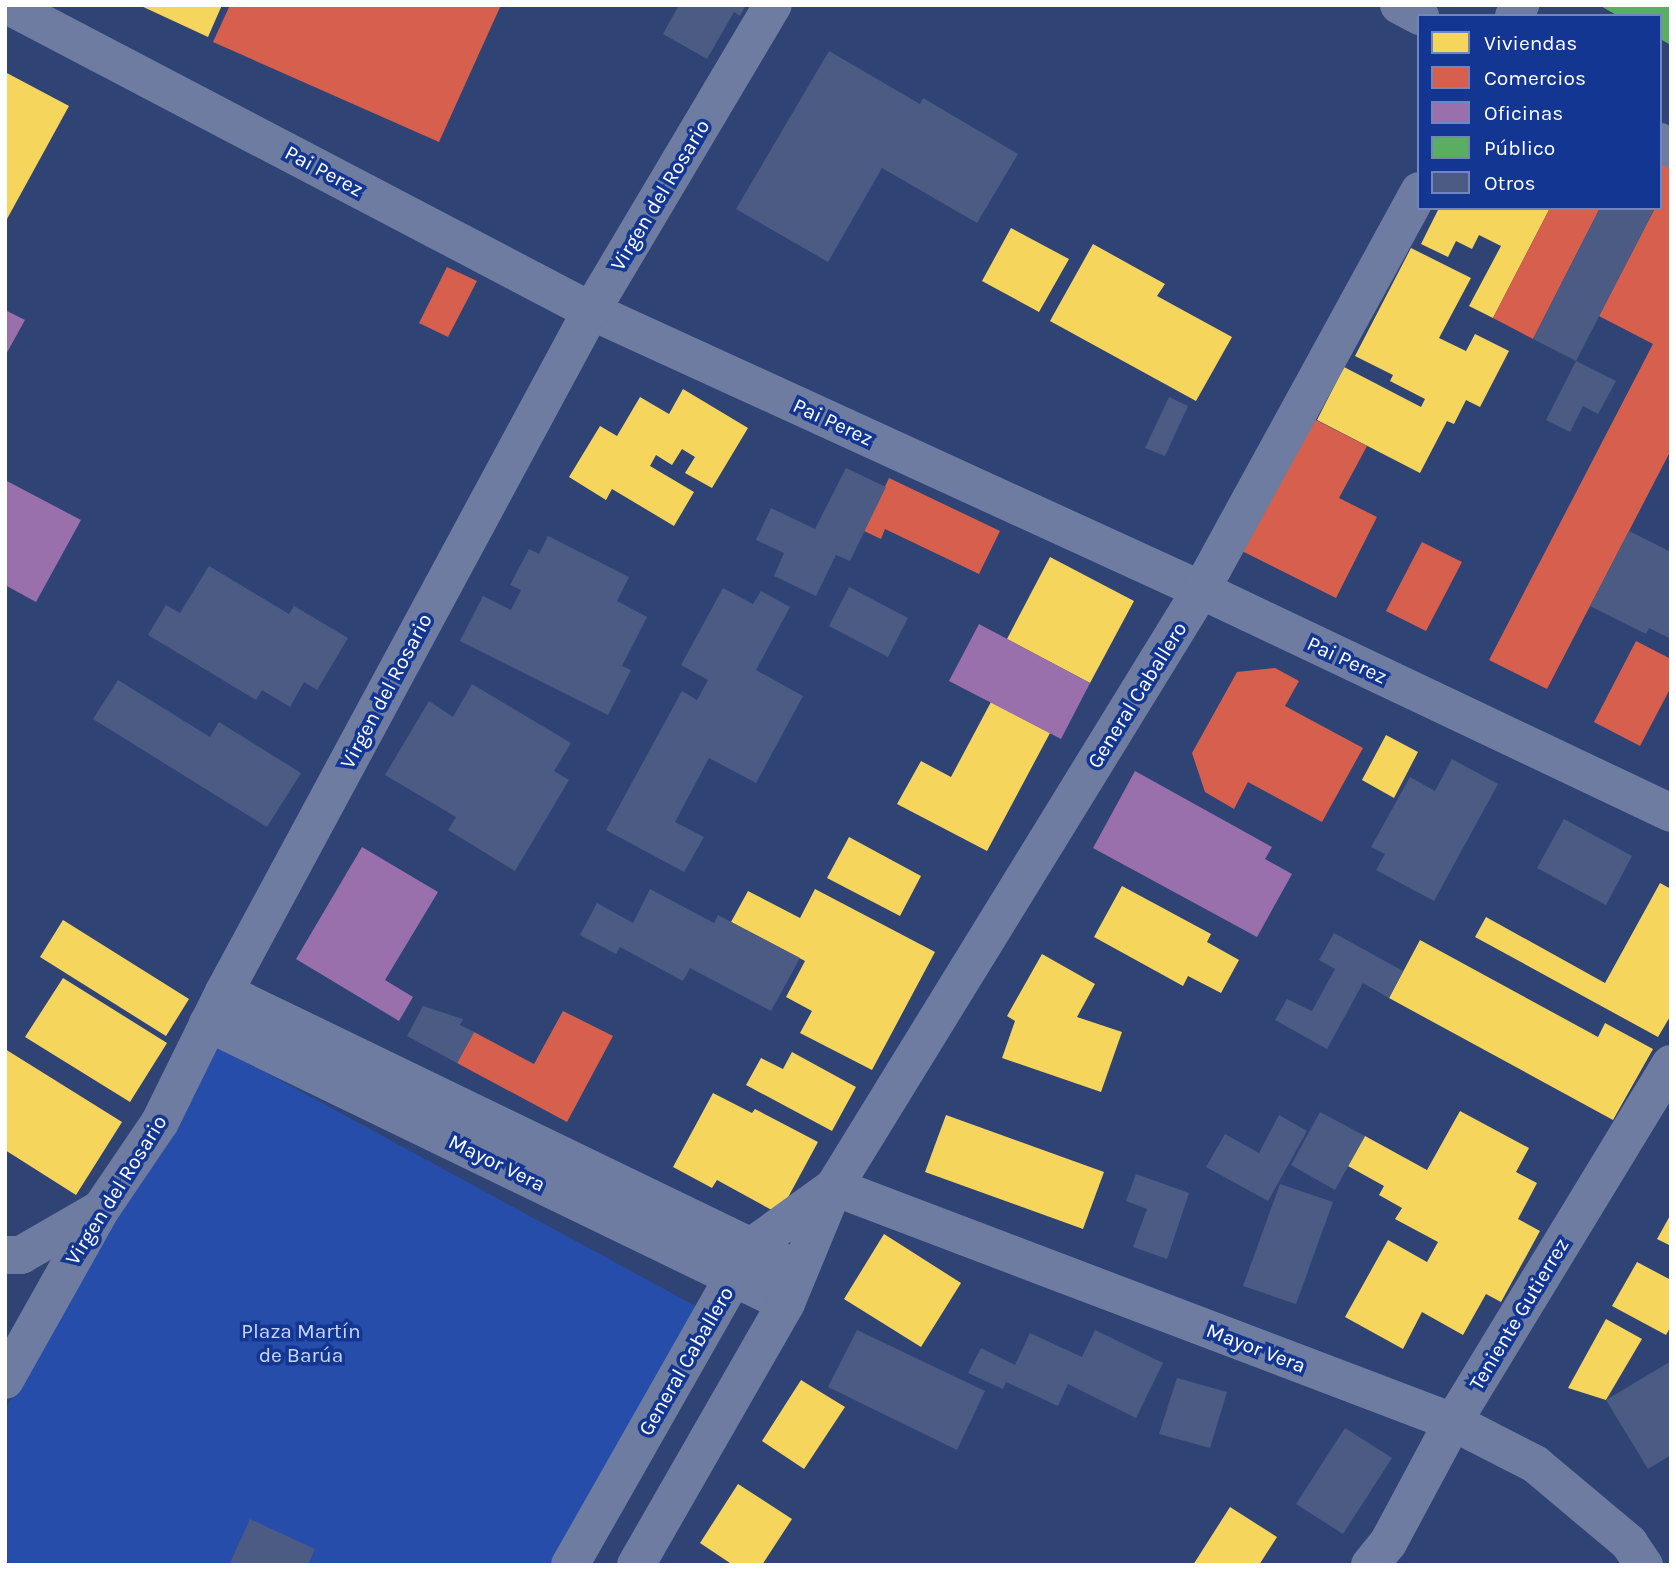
<!DOCTYPE html>
<meta charset="utf-8">
<style>
body{margin:0}
#map{position:relative;width:1676px;height:1570px;overflow:hidden;background:#304375;font-family:Karla,sans-serif}
div>[style]{position:absolute}
[style*='--x']{left:calc(var(--x)*1px);top:calc(var(--y)*1px);width:calc(var(--w)*1px);rotate:calc(var(--a)*1deg)}
.green>*{inset:0;background:#264da9}
.homes>*{inset:0;background:#f6d55c}
.shops>*{inset:0;background:#d6604d}
.offices>*{inset:0;background:#9970ab}
.public>*{inset:0;background:#5aae61}
.building>*{inset:0;background:#4b5b83}
.street>*{height:38px;margin:-19px;padding:0 19px;transform-origin:19px;border-radius:19px;background:#6d7ca0}
span{translate:-50% -50%;white-space:nowrap;text-align:center;line-height:1.15;-webkit-text-stroke:7px #133692;paint-order:stroke}
.street-label{font-size:21px;color:#fff}
.park-label{font-size:21px;color:#c7d7fd}
.frame{position:absolute;inset:0;border:7px solid #fff;pointer-events:none}
.legend{position:absolute;left:1417px;top:14px;width:245px;height:196px;box-sizing:border-box;background:#133692;border:2px solid #7186be;margin:0;padding:9px 12px;list-style:none;font-size:21px;color:#fff}
.legend li{display:flex;align-items:center;gap:14px;height:35px}
.legend b{width:35px;border:2px solid #7186be}
</style>
<div id="map">
<div class="green">
<div style="clip-path:polygon(217px 1046px,701px 1309px,562px 1565px,5px 1565px,5px 1410px)"></div>
</div>
<div class="homes">
<div style="clip-path:polygon(139px 5px,222px 5px,208px 37px)"></div>
<div style="clip-path:polygon(5px 72px,69px 106px,7px 219px,5px 218px)"></div>
<div style="clip-path:polygon(1439px 208px,1550px 208px,1493px 318px,1469px 306px,1501px 246px,1479px 235px,1472px 249px,1456px 241px,1448px 257px,1421px 244px)"></div>
<div style="clip-path:polygon(1011px 228px,1069px 259px,1039px 312px,982px 281px)"></div>
<div style="clip-path:polygon(1093px 244px,1165px 284px,1157px 296px,1232px 337px,1196px 401px,1050px 321px)"></div>
<div style="clip-path:polygon(1411px 248px,1471px 278px,1439px 338px,1466px 351px,1475px 334px,1509px 351px,1480px 407px,1466px 400px,1454px 424px,1447px 421px,1420px 473px,1317px 420px,1344px 367px,1421px 407px,1425px 399px,1390px 381px,1393px 375px,1355px 356px)"></div>
<div style="clip-path:polygon(683px 389px,748px 428px,712px 488px,685px 473px,695px 457px,682px 449px,672px 465px,656px 455px,650px 466px,694px 492px,674px 526px,612px 489px,606px 500px,569px 477px,600px 426px,617px 436px,640px 397px,669px 414px)"></div>
<div style="clip-path:polygon(1050px 557px,1134px 601px,1090px 683px,1007px 639px)"></div>
<div style="clip-path:polygon(991px 702px,1050px 733px,987px 851px,897px 804px,921px 761px,951px 777px)"></div>
<div style="clip-path:polygon(1386px 735px,1418px 752px,1394px 798px,1362px 780px)"></div>
<div style="clip-path:polygon(849px 837px,921px 876px,900px 916px,827px 878px)"></div>
<div style="clip-path:polygon(1660px 883px,1671px 889px,1671px 1015px,1658px 1037px,1475px 937px,1486px 917px,1605px 983px)"></div>
<div style="clip-path:polygon(1122px 886px,1211px 934px,1207px 942px,1239px 960px,1221px 993px,1188px 976px,1183px 986px,1094px 937px)"></div>
<div style="clip-path:polygon(815px 889px,935px 952px,872px 1070px,800px 1033px,812px 1011px,786px 997px,805px 961px,731px 922px,748px 891px,800px 918px)"></div>
<div style="clip-path:polygon(63px 920px,189px 999px,166px 1036px,40px 957px)"></div>
<div style="clip-path:polygon(1420px 940px,1598px 1037px,1605px 1023px,1653px 1049px,1613px 1120px,1389px 998px)"></div>
<div style="clip-path:polygon(1042px 954px,1095px 984px,1077px 1017px,1122px 1032px,1101px 1092px,1002px 1058px,1015px 1021px,1007px 1016px)"></div>
<div style="clip-path:polygon(63px 978px,167px 1043px,130px 1102px,25px 1037px)"></div>
<div style="clip-path:polygon(5px 1049px,122px 1122px,76px 1195px,5px 1150px)"></div>
<div style="clip-path:polygon(792px 1052px,856px 1087px,832px 1131px,746px 1085px,761px 1058px,783px 1069px)"></div>
<div style="clip-path:polygon(713px 1093px,752px 1113px,755px 1109px,818px 1142px,779px 1214px,717px 1180px,712px 1188px,673px 1167px)"></div>
<div style="clip-path:polygon(1460px 1111px,1529px 1148px,1516px 1172px,1537px 1183px,1518px 1219px,1540px 1231px,1501px 1302px,1486px 1294px,1463px 1335px,1422px 1312px,1403px 1349px,1345px 1317px,1388px 1240px,1427px 1262px,1438px 1242px,1395px 1219px,1402px 1208px,1379px 1195px,1384px 1186px,1348px 1166px,1365px 1136px,1427px 1170px)"></div>
<div style="clip-path:polygon(946px 1115px,1104px 1172px,1083px 1229px,925px 1172px)"></div>
<div style="clip-path:polygon(1671px 1214px,1671px 1246px,1657px 1239px)"></div>
<div style="clip-path:polygon(884px 1234px,961px 1283px,921px 1347px,844px 1299px)"></div>
<div style="clip-path:polygon(1637px 1262px,1671px 1280px,1671px 1326px,1666px 1335px,1612px 1306px)"></div>
<div style="clip-path:polygon(1606px 1319px,1642px 1339px,1606px 1400px,1568px 1388px)"></div>
<div style="clip-path:polygon(801px 1380px,845px 1407px,804px 1469px,762px 1441px)"></div>
<div style="clip-path:polygon(738px 1484px,792px 1519px,762px 1565px,733px 1565px,700px 1543px)"></div>
<div style="clip-path:polygon(1230px 1507px,1277px 1537px,1259px 1565px,1193px 1565px)"></div>
</div>
<div class="shops">
<div style="clip-path:polygon(230px 5px,501px 5px,439px 142px,213px 42px)"></div>
<div style="clip-path:polygon(1660px 159px,1671px 164px,1671px 450px,1547px 689px,1489px 660px,1653px 344px,1599px 316px,1655px 208px,1660px 208px)"></div>
<div style="clip-path:polygon(1550px 208px,1600px 208px,1533px 339px,1493px 318px)"></div>
<div style="clip-path:polygon(447px 267px,477px 281px,448px 337px,419px 323px)"></div>
<div style="clip-path:polygon(1312px 418px,1367px 446px,1339px 498px,1377px 517px,1336px 598px,1242px 551px)"></div>
<div style="clip-path:polygon(889px 478px,1000px 531px,979px 574px,885px 529px,881px 539px,864px 531px)"></div>
<div style="clip-path:polygon(1422px 542px,1462px 562px,1426px 631px,1386px 611px)"></div>
<div style="clip-path:polygon(1636px 641px,1671px 659px,1671px 687px,1640px 746px,1594px 722px)"></div>
<div style="clip-path:polygon(1275px 668px,1299px 681px,1285px 706px,1363px 748px,1322px 822px,1248px 782px,1234px 809px,1205px 792px,1192px 753px,1237px 672px)"></div>
<div style="clip-path:polygon(563px 1011px,613px 1036px,567px 1122px,457px 1063px,474px 1032px,534px 1064px)"></div>
</div>
<div class="offices">
<div style="clip-path:polygon(5px 310px,25px 320px,5px 356px)"></div>
<div style="clip-path:polygon(5px 480px,81px 520px,36px 602px,5px 585px)"></div>
<div style="clip-path:polygon(979px 624px,1090px 683px,1061px 739px,949px 681px)"></div>
<div style="clip-path:polygon(1135px 771px,1272px 847px,1265px 859px,1292px 874px,1257px 937px,1093px 848px)"></div>
<div style="clip-path:polygon(362px 847px,438px 892px,385px 980px,413px 997px,399px 1021px,296px 959px)"></div>
</div>
<div class="public">
<div style="clip-path:polygon(1599px 5px,1671px 5px,1671px 45px,1660px 39px,1660px 16px,1618px 16px)"></div>
</div>
<div class="building">
<div style="clip-path:polygon(679px 5px,746px 5px,740px 16px,734px 12px,707px 59px,663px 34px)"></div>
<div style="clip-path:polygon(829px 51px,920px 104px,923px 98px,1018px 154px,977px 223px,882px 168px,828px 262px,736px 209px)"></div>
<div style="clip-path:polygon(1600px 208px,1655px 208px,1576px 361px,1533px 339px)"></div>
<div style="clip-path:polygon(1576px 361px,1616px 381px,1598px 414px,1583px 406px,1570px 432px,1546px 420px)"></div>
<div style="clip-path:polygon(1169px 397px,1188px 406px,1165px 456px,1145px 448px)"></div>
<div style="clip-path:polygon(846px 468px,886px 487px,850px 561px,836px 555px,816px 596px,774px 576px,784px 553px,756px 540px,771px 508px,815px 529px)"></div>
<div style="clip-path:polygon(1629px 531px,1671px 552px,1671px 639px,1649px 628px,1646px 634px,1590px 606px)"></div>
<div style="clip-path:polygon(548px 536px,629px 577px,617px 601px,647px 617px,622px 666px,631px 670px,608px 715px,460px 641px,483px 596px,511px 610px,521px 590px,510px 585px,529px 549px,539px 554px)"></div>
<div style="clip-path:polygon(209px 566px,289px 614px,294px 606px,348px 638px,317px 690px,304px 682px,290px 707px,262px 690px,256px 700px,148px 635px,166px 605px,180px 613px)"></div>
<div style="clip-path:polygon(849px 587px,908px 618px,888px 657px,829px 626px)"></div>
<div style="clip-path:polygon(723px 588px,753px 604px,761px 591px,790px 607px,756px 670px,803px 696px,756px 783px,709px 758px,675px 822px,704px 837px,684px 872px,606px 830px,682px 691px,697px 700px,708px 680px,681px 665px)"></div>
<div style="clip-path:polygon(118px 680px,210px 737px,219px 722px,301px 773px,267px 827px,93px 719px)"></div>
<div style="clip-path:polygon(472px 684px,571px 743px,554px 771px,569px 780px,515px 871px,448px 830px,456px 817px,385px 775px,429px 701px,453px 717px)"></div>
<div style="clip-path:polygon(1452px 759px,1498px 784px,1434px 901px,1376px 870px,1385px 854px,1371px 847px,1410px 777px,1435px 791px)"></div>
<div style="clip-path:polygon(1564px 819px,1632px 856px,1606px 905px,1537px 868px)"></div>
<div style="clip-path:polygon(650px 889px,714px 923px,718px 915px,800px 958px,771px 1011px,690px 968px,683px 981px,620px 947px,616px 954px,580px 935px,597px 903px,633px 923px)"></div>
<div style="clip-path:polygon(1334px 933px,1403px 971px,1389px 998px,1363px 983px,1327px 1049px,1275px 1020px,1287px 999px,1312px 1011px,1335px 969px,1319px 960px)"></div>
<div style="clip-path:polygon(423px 1006px,463px 1019px,460px 1025px,474px 1032px,457px 1063px,407px 1036px)"></div>
<div style="clip-path:polygon(1320px 1112px,1365px 1136px,1335px 1190px,1291px 1165px)"></div>
<div style="clip-path:polygon(1279px 1115px,1307px 1131px,1268px 1201px,1206px 1167px,1225px 1134px,1259px 1153px)"></div>
<div style="clip-path:polygon(1136px 1174px,1189px 1193px,1167px 1259px,1133px 1247px,1147px 1209px,1126px 1201px)"></div>
<div style="clip-path:polygon(1280px 1184px,1333px 1202px,1296px 1304px,1243px 1286px)"></div>
<div style="clip-path:polygon(857px 1330px,985px 1391px,957px 1450px,828px 1387px)"></div>
<div style="clip-path:polygon(1095px 1330px,1163px 1363px,1136px 1418px,1068px 1384px,1058px 1406px,1006px 1382px,1003px 1389px,968px 1373px,981px 1348px,1015px 1365px,1030px 1333px,1082px 1357px)"></div>
<div style="clip-path:polygon(1671px 1361px,1671px 1455px,1648px 1469px,1606px 1400px)"></div>
<div style="clip-path:polygon(1177px 1378px,1227px 1392px,1210px 1448px,1159px 1434px)"></div>
<div style="clip-path:polygon(1345px 1428px,1392px 1458px,1343px 1534px,1296px 1504px)"></div>
<div style="clip-path:polygon(250px 1519px,315px 1549px,308px 1565px,229px 1565px)"></div>
</div>
<div class="street">
<div style="--x:7;--y:5;--w:659;--a:27.65"></div>
<div style="--x:591;--y:311;--w:671;--a:24.58"></div>
<div style="--x:1201;--y:590;--w:520;--a:25.38"></div>
<div style="--x:1399;--y:5;--w:24;--a:28"></div>
<div style="--x:1514;--y:16;--w:13;--a:-61"></div>
<div style="--x:1660;--y:142;--w:13;--a:29"></div>
<div style="--x:224;--y:992;--w:639;--a:25.8"></div>
<div style="--x:208;--y:1023;--w:642;--a:25.85"></div>
<div style="--x:834;--y:1187;--w:662;--a:20.79"></div>
<div style="--x:1453;--y:1422;--w:92;--a:27.1"></div>
<div style="--x:1535;--y:1464;--w:123;--a:40"></div>
<div style="--x:1629;--y:1543;--w:27;--a:56"></div>
<div style="--x:5;--y:1255;--w:16;--a:0"></div>
<div style="--x:21;--y:1255;--w:90;--a:-30"></div>
<div style="--x:5;--y:1380;--w:196;--a:-60.7"></div>
<div style="--x:101;--y:1209;--w:105;--a:-55.9"></div>
<div style="--x:160;--y:1122;--w:145;--a:-63.8"></div>
<div style="--x:224;--y:992;--w:774;--a:-61.68"></div>
<div style="--x:591;--y:311;--w:356;--a:-59.3"></div>
<div style="--x:570;--y:1565;--w:366;--a:-60.4"></div>
<div style="--x:751;--y:1247;--w:102;--a:-35.9"></div>
<div style="--x:636;--y:1565;--w:302;--a:-60.2"></div>
<div style="--x:786;--y:1303;--w:126;--a:-67.5"></div>
<div style="--x:834;--y:1187;--w:701;--a:-58.42"></div>
<div style="--x:1201;--y:590;--w:455;--a:-61.3"></div>
<div style="--x:1370;--y:1565;--w:28;--a:-51"></div>
<div style="--x:1388;--y:1543;--w:137;--a:-61.8"></div>
<div style="--x:1453;--y:1422;--w:419;--a:-58.7"></div>
</div>
<div class="street-label">
<span style="left:324px;top:171px;rotate:28deg">Pai Perez</span>
<span style="left:660px;top:195px;rotate:-59deg">Virgen del Rosario</span>
<span style="left:833px;top:422px;rotate:25deg">Pai Perez</span>
<span style="left:1347px;top:660px;rotate:25deg">Pai Perez</span>
<span style="left:386px;top:691px;rotate:-62deg">Virgen del Rosario</span>
<span style="left:1137px;top:695px;rotate:-58deg">General Caballero</span>
<span style="left:497px;top:1163px;rotate:26deg">Mayor Vera</span>
<span style="left:116px;top:1190px;rotate:-58deg">Virgen del Rosario</span>
<span style="left:1519px;top:1314px;rotate:-59deg">Teniente Gutierrez</span>
<span style="left:1256px;top:1348px;rotate:21deg">Mayor Vera</span>
<span style="left:686px;top:1361px;rotate:-60deg">General Caballero</span>
</div>
<div class="park-label">
<span style="left:301px;top:1343px">Plaza Martín<br>de Barúa</span>
</div>
<div class="frame"></div>
<ul class="legend">
<li><b style="height:19px;background:#f6d55c"></b>Viviendas</li>
<li><b style="height:19px;background:#d6604d"></b>Comercios</li>
<li><b style="height:19px;background:#9970ab"></b>Oficinas</li>
<li><b style="height:19px;background:#5aae61"></b>Público</li>
<li><b style="height:19px;background:#4b5b83"></b>Otros</li>
</ul>
</div>
